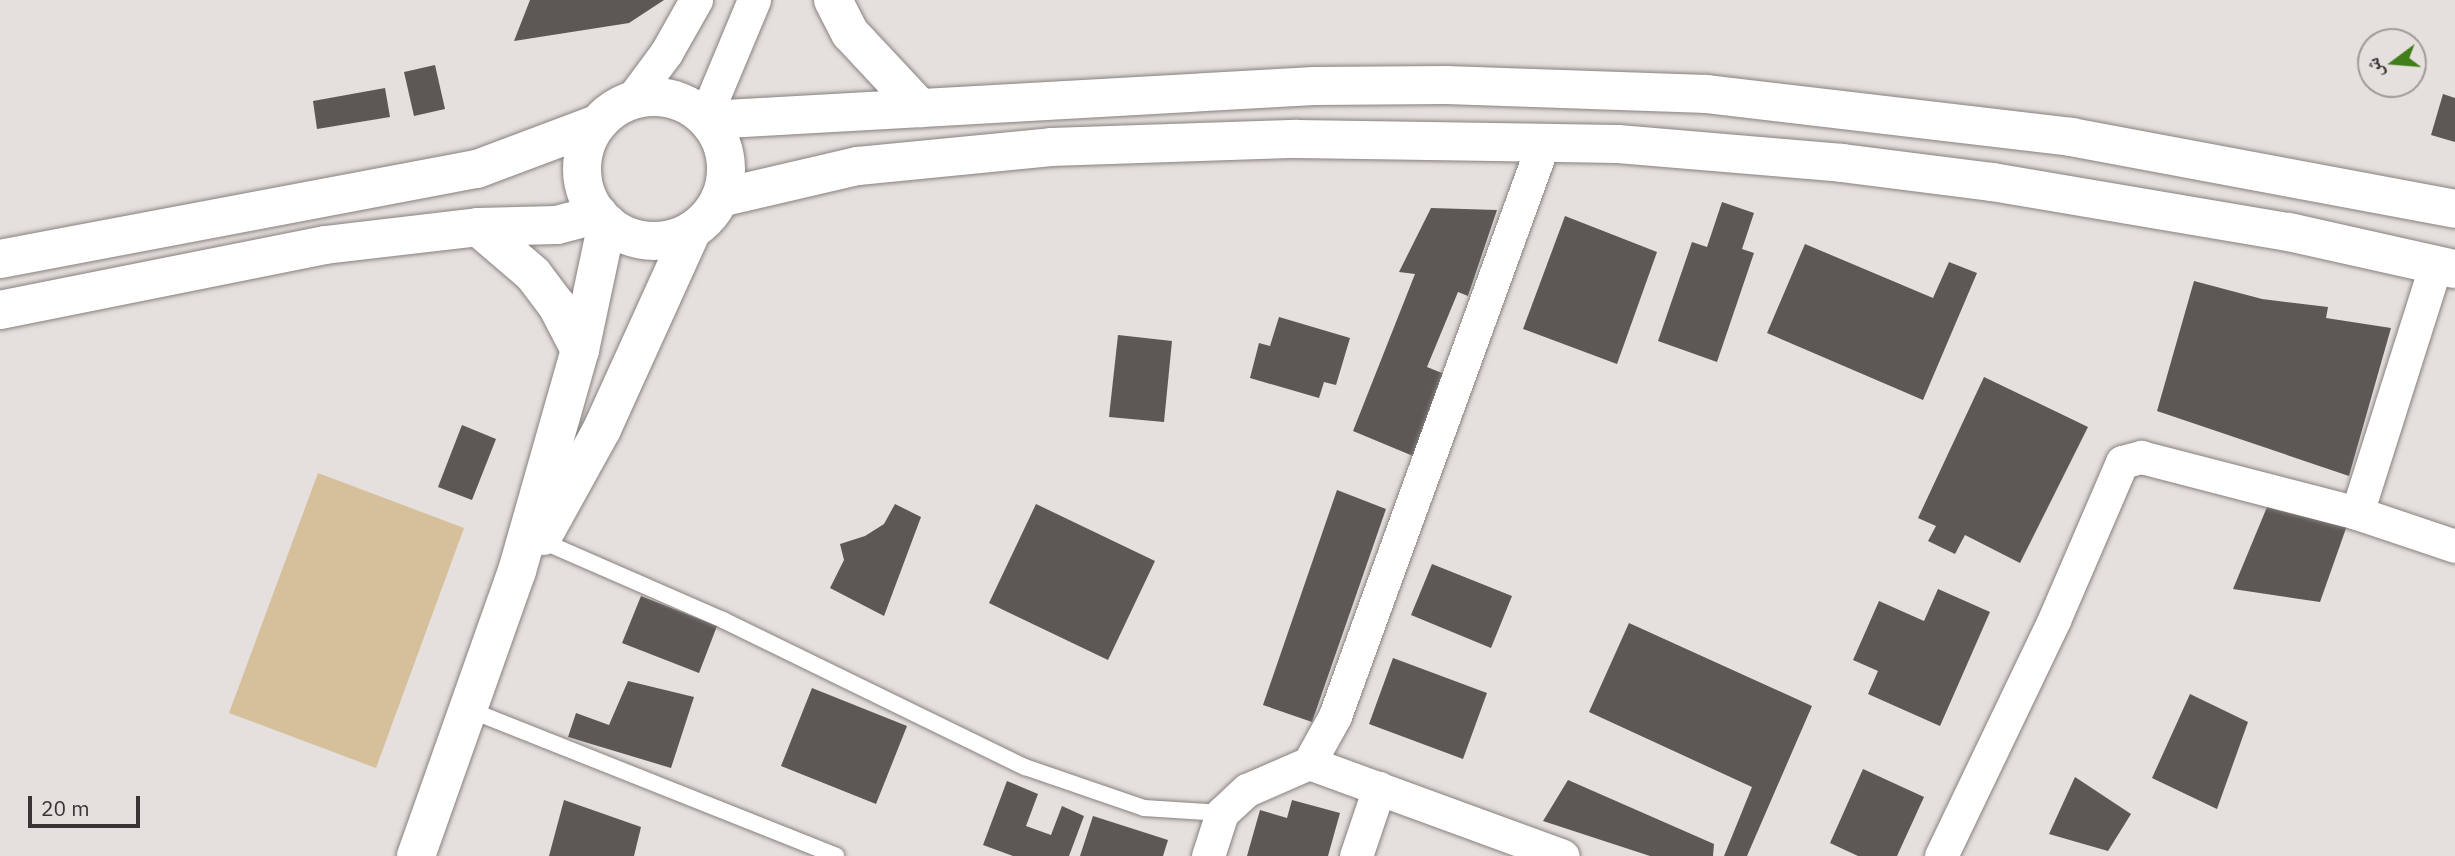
<!DOCTYPE html>
<meta charset="utf-8">
<style>
body{margin:0}
#map{position:relative;width:2455px;height:856px;overflow:hidden;background:#e5dfdd;font-family:"IBM Plex Sans","Noto Naskh Arabic",sans-serif}
div>[style]{position:absolute}
[style*='--x']{left:calc(var(--x)*1px);top:calc(var(--y)*1px);width:calc(var(--w)*1px);rotate:calc(var(--a)*1deg)}
.green>*{inset:0;background:#d6c09b}
.building>*{inset:0;background:#5c5855}
.roads{filter:drop-shadow(0 0 2px #87817f) drop-shadow(0 0 2px #87817f)}
.lane>*{height:16px;margin:-8px;padding:0 8px;transform-origin:8px;border-radius:8px;background:#fff}
.street>*{height:33px;margin:-16.5px;padding:0 16.5px;transform-origin:16.5px;border-radius:16.5px;background:#fff}
.secondary>*{height:38px;margin:-19px;padding:0 19px;transform-origin:19px;border-radius:19px;background:#fff}
.highway>*{height:38px;margin:-19px;padding:0 19px;transform-origin:19px;border-radius:19px;background:#fff}
.highway>.ring{margin:-19px;padding:0;box-sizing:content-box;background:none;border:38px solid #fff;border-radius:50%}
span{translate:-50% -50%;white-space:nowrap;text-align:center;line-height:1.15;-webkit-text-stroke:7px #e5dfdd;paint-order:stroke}
.north{position:absolute;left:2357px;top:28px;width:70px;height:70px;box-sizing:border-box;background:#e5dfdd;border:2px solid #a09b99;border-radius:50%;rotate:254deg;font-size:19px;font-weight:700;line-height:28px;text-align:center;color:#383534}
.north::after{content:'';display:block;margin:auto;width:24px;height:32px;background:#407e1b;clip-path:polygon(50% 0,100% 100%,50% 72%,0 100%)}
.scale{position:absolute;left:28px;top:796px;width:112px;height:32px;box-sizing:border-box;border:4px solid #383534;border-top:0;padding-left:9px;font-size:21px;line-height:24px;white-space:nowrap;color:#383534;-webkit-text-stroke:5px #e5dfdd;paint-order:stroke}
</style>
<div id="map">
<div class="green">
<div style="clip-path:polygon(318px 473px,464px 528px,376px 768px,229px 713px)"></div>
</div>
<div class="building">
<div style="clip-path:polygon(530px 0,664px 0,629px 23px,514px 41px)"></div>
<div style="clip-path:polygon(435px 65px,445px 109px,414px 116px,404px 72px)"></div>
<div style="clip-path:polygon(385px 88px,390px 117px,317px 129px,313px 101px)"></div>
<div style="clip-path:polygon(2443px 94px,2455px 98px,2455px 142px,2431px 135px)"></div>
<div style="clip-path:polygon(1722px 202px,1754px 213px,1742px 249px,1754px 253px,1717px 362px,1658px 341px,1692px 242px,1707px 247px)"></div>
<div style="clip-path:polygon(1431px 208px,1497px 210px,1468px 296px,1458px 292px,1427px 367px,1447px 375px,1413px 456px,1353px 431px,1415px 274px,1399px 272px)"></div>
<div style="clip-path:polygon(1565px 216px,1657px 252px,1617px 364px,1523px 329px)"></div>
<div style="clip-path:polygon(1805px 244px,1933px 298px,1949px 262px,1977px 273px,1923px 400px,1767px 333px)"></div>
<div style="clip-path:polygon(2194px 281px,2262px 299px,2328px 307px,2326px 318px,2391px 328px,2349px 476px,2157px 411px)"></div>
<div style="clip-path:polygon(1279px 317px,1350px 338px,1336px 385px,1324px 382px,1319px 398px,1250px 378px,1259px 343px,1270px 346px)"></div>
<div style="clip-path:polygon(1118px 335px,1172px 341px,1164px 422px,1109px 417px)"></div>
<div style="clip-path:polygon(1984px 377px,2088px 427px,2020px 563px,1965px 535px,1955px 554px,1928px 541px,1936px 526px,1918px 518px)"></div>
<div style="clip-path:polygon(462px 425px,496px 439px,472px 500px,438px 487px)"></div>
<div style="clip-path:polygon(1337px 490px,1386px 509px,1312px 722px,1263px 705px)"></div>
<div style="clip-path:polygon(2272px 495px,2350px 517px,2320px 602px,2233px 589px)"></div>
<div style="clip-path:polygon(895px 504px,921px 517px,884px 616px,830px 588px,844px 560px,840px 544px,865px 536px,884px 524px)"></div>
<div style="clip-path:polygon(1036px 504px,1155px 561px,1108px 660px,989px 603px)"></div>
<div style="clip-path:polygon(1432px 564px,1512px 596px,1491px 648px,1411px 615px)"></div>
<div style="clip-path:polygon(1938px 589px,1990px 612px,1940px 726px,1868px 694px,1878px 671px,1853px 660px,1879px 601px,1924px 621px)"></div>
<div style="clip-path:polygon(641px 596px,717px 626px,699px 673px,622px 643px)"></div>
<div style="clip-path:polygon(1629px 623px,1812px 706px,1747px 856px,1724px 856px,1752px 787px,1589px 712px)"></div>
<div style="clip-path:polygon(1393px 658px,1487px 693px,1463px 759px,1369px 724px)"></div>
<div style="clip-path:polygon(628px 681px,694px 697px,671px 768px,568px 737px,576px 713px,609px 725px)"></div>
<div style="clip-path:polygon(812px 688px,907px 726px,876px 804px,781px 766px)"></div>
<div style="clip-path:polygon(2190px 694px,2248px 722px,2217px 809px,2152px 778px)"></div>
<div style="clip-path:polygon(1863px 769px,1924px 797px,1897px 856px,1858px 856px,1830px 843px)"></div>
<div style="clip-path:polygon(2075px 777px,2131px 814px,2108px 851px,2049px 834px)"></div>
<div style="clip-path:polygon(1568px 780px,1714px 844px,1713px 856px,1650px 856px,1543px 821px)"></div>
<div style="clip-path:polygon(1007px 781px,1038px 794px,1026px 826px,1051px 835px,1062px 806px,1084px 816px,1069px 856px,1013px 856px,983px 845px)"></div>
<div style="clip-path:polygon(564px 800px,641px 827px,634px 856px,549px 856px)"></div>
<div style="clip-path:polygon(1292px 800px,1340px 813px,1328px 856px,1247px 856px,1260px 810px,1287px 818px)"></div>
<div style="clip-path:polygon(1093px 816px,1168px 840px,1163px 856px,1080px 856px)"></div>
</div>
<div class="roads">
<div class="lane">
<div style="--x:540;--y:540;--w:200;--a:23.6"></div>
<div style="--x:723;--y:620;--w:336;--a:26"></div>
<div style="--x:1025;--y:767;--w:126;--a:19"></div>
<div style="--x:1144;--y:808;--w:78;--a:3.7"></div>
<div style="--x:470;--y:710;--w:394;--a:21.7"></div>
</div>
<div class="street">
<div style="--x:631;--y:100;--w:59;--a:-53.3"></div>
<div style="--x:666;--y:53;--w:61;--a:-60.5"></div>
<div style="--x:705;--y:117;--w:127;--a:-67.3"></div>
<div style="--x:2357;--y:513;--w:261;--a:-72.4"></div>
<div style="--x:1309;--y:763;--w:270;--a:20.1"></div>
<div style="--x:1208;--y:856;--w:45;--a:-72"></div>
<div style="--x:1222;--y:813;--w:34;--a:-43"></div>
<div style="--x:1247;--y:790;--w:68;--a:-23.5"></div>
<div style="--x:1309;--y:763;--w:54;--a:-61"></div>
<div style="--x:1335;--y:716;--w:612;--a:-70.02"></div>
<div style="--x:1356;--y:856;--w:72;--a:-71.3"></div>
<div style="--x:1941;--y:856;--w:262;--a:-64.4"></div>
<div style="--x:2054;--y:620;--w:172;--a:-66.7"></div>
<div style="--x:2122;--y:462;--w:20;--a:-15"></div>
<div style="--x:2141;--y:457;--w:223;--a:14.5"></div>
<div style="--x:2357;--y:513;--w:103;--a:18.6"></div>
</div>
<div class="secondary">
<div style="--x:543;--y:536;--w:122;--a:-61.1"></div>
<div style="--x:602;--y:429;--w:217;--a:-65.6"></div>
<div style="--x:416;--y:856;--w:302;--a:-70.5"></div>
<div style="--x:517;--y:571;--w:230;--a:-74.1"></div>
<div style="--x:580;--y:350;--w:130;--a:-78"></div>
</div>
<div class="highway">
<div style="--x:833;--y:0;--w:37;--a:63"></div>
<div style="--x:850;--y:33;--w:103;--a:47"></div>
<div class="ring" style="left:582px;top:97px;width:106px;height:106px"></div>
<div style="--x:708;--y:120;--w:607;--a:-3.21"></div>
<div style="--x:1314;--y:86;--w:132;--a:-0.4"></div>
<div style="--x:1446;--y:85;--w:261;--a:2"></div>
<div style="--x:1707;--y:94;--w:367;--a:6.7"></div>
<div style="--x:2071;--y:137;--w:391;--a:10.6"></div>
<div style="--x:720;--y:198;--w:142;--a:-13.1"></div>
<div style="--x:858;--y:166;--w:194;--a:-5.6"></div>
<div style="--x:1051;--y:147;--w:246;--a:-1.9"></div>
<div style="--x:1297;--y:139;--w:321;--a:0.9"></div>
<div style="--x:1618;--y:144;--w:225;--a:4.8"></div>
<div style="--x:1842;--y:163;--w:151;--a:7.2"></div>
<div style="--x:1992;--y:182;--w:301;--a:9.6"></div>
<div style="--x:2289;--y:232;--w:170;--a:12.6"></div>
<div style="--x:478;--y:227;--w:72;--a:40.5"></div>
<div style="--x:533;--y:274;--w:38;--a:53"></div>
<div style="--x:556;--y:304;--w:52;--a:62.4"></div>
<div style="--x:0;--y:259;--w:485;--a:-10.7"></div>
<div style="--x:477;--y:169;--w:128;--a:-20.6"></div>
<div style="--x:0;--y:310;--w:331;--a:-11.3"></div>
<div style="--x:325;--y:245;--w:154;--a:-6.7"></div>
<div style="--x:478;--y:227;--w:79;--a:-1.5"></div>
<div style="--x:557;--y:225;--w:43;--a:-14.7"></div>
</div>
</div>
<div class="north">ش</div>
<div class="scale">20 m</div>
</div>
